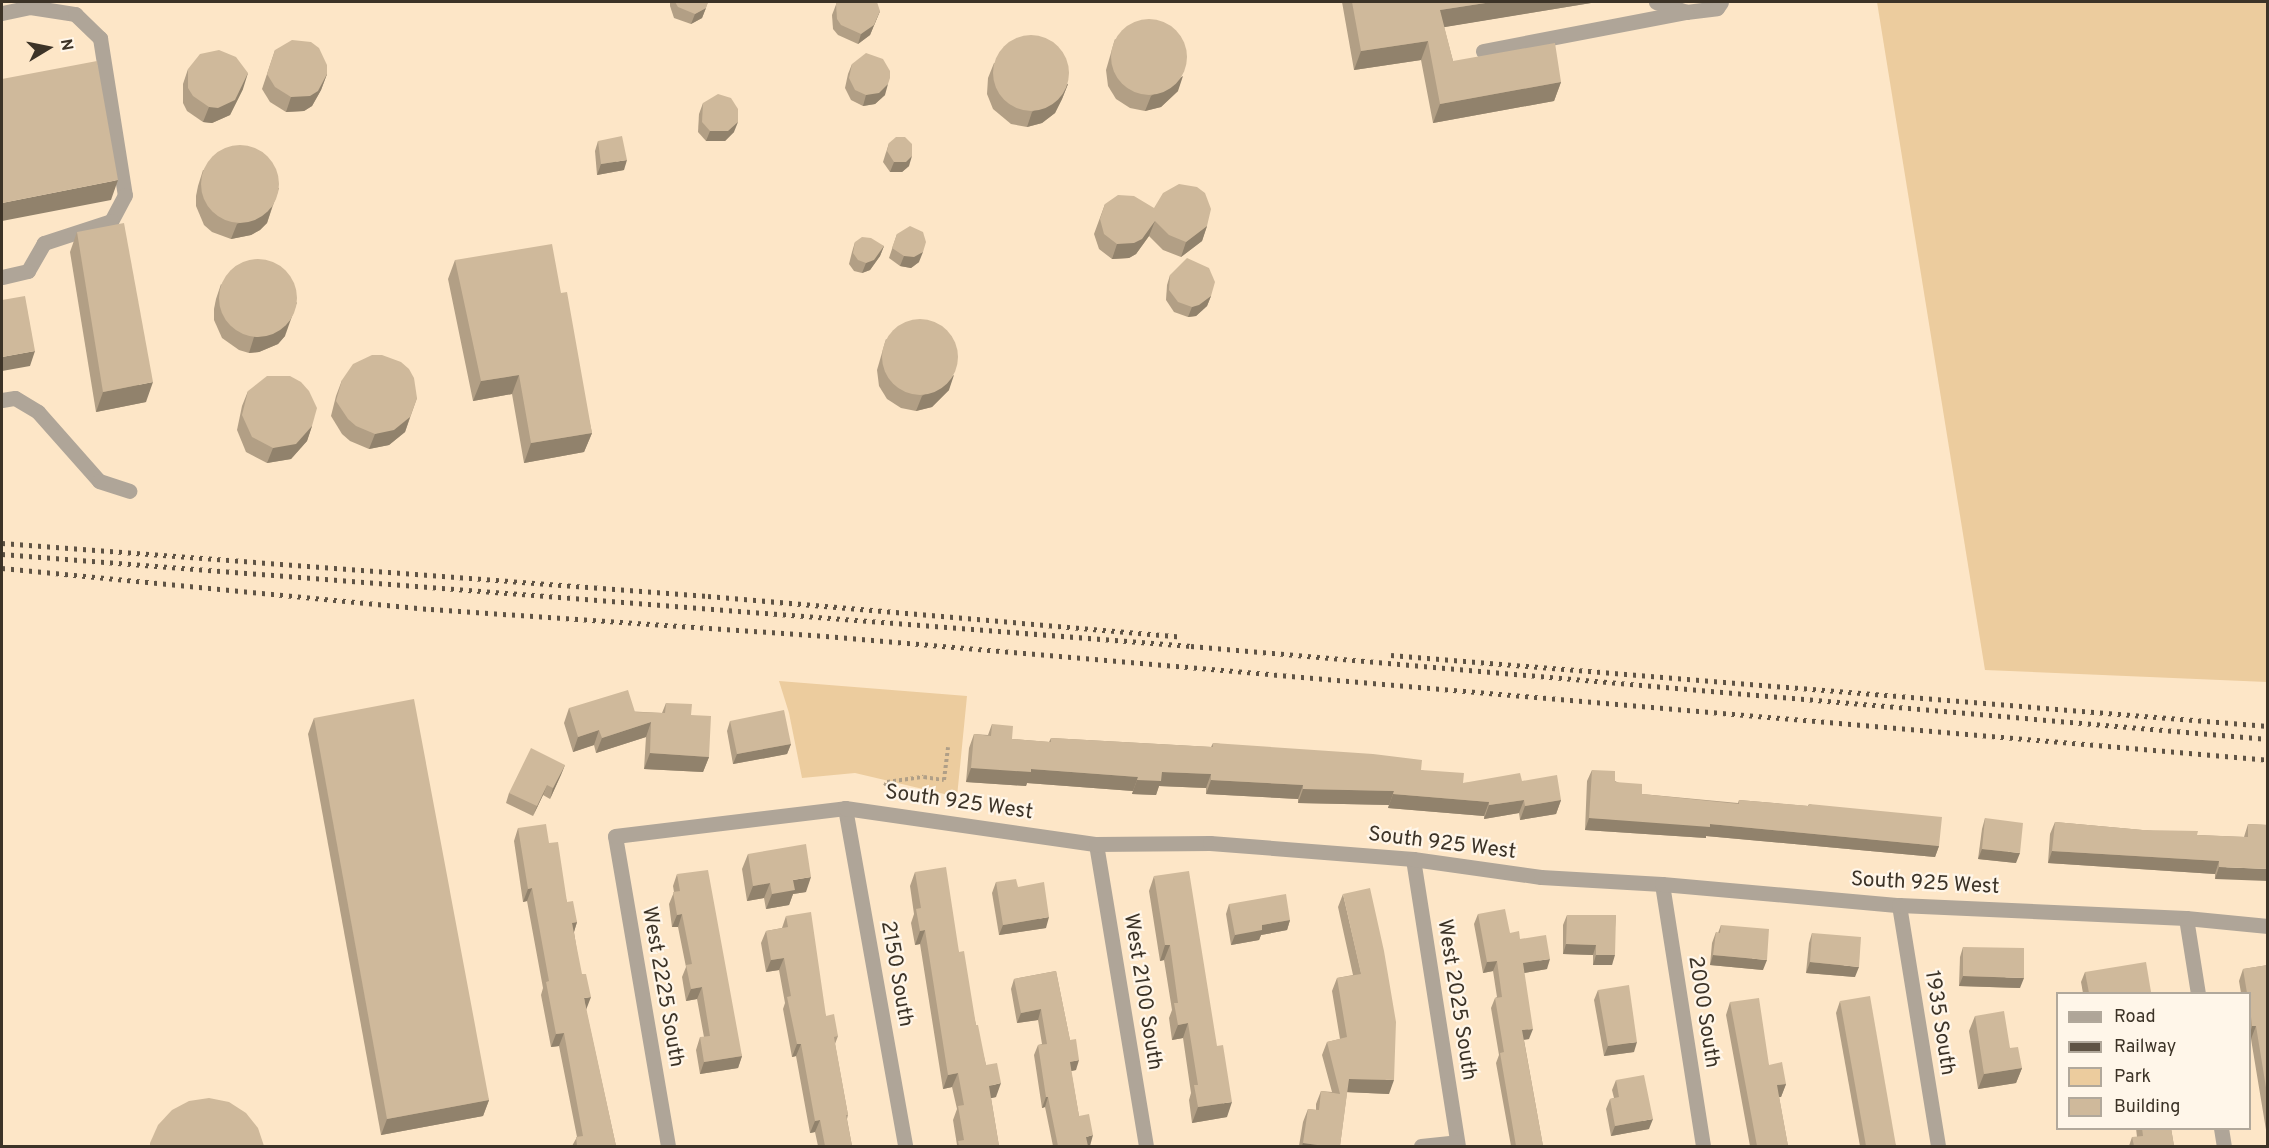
<!DOCTYPE html>
<style>
body{margin:0}
#map{position:relative;width:2269px;height:1148px;overflow:hidden;background:#fde6c7;font-family:Overpass,sans-serif}
div>[style]{position:absolute}
[style*='--x']{left:calc(var(--x)*1px);top:calc(var(--y)*1px);width:calc(var(--w)*1px);rotate:calc(var(--a)*1deg)}
.green>*{inset:0;background:#eccc9e}
.path>*{height:4px;margin-top:-2px;transform-origin:0;background:repeating-linear-gradient(90deg,#b09f87 0 3px,transparent 0 6px)}
.minor>*{height:15px;margin:-7.5px;padding:0 7.5px;transform-origin:7.5px;border-radius:7.5px;background:#afa598}
.rail>*{height:4.5px;margin-top:-2.25px;transform-origin:0;background:repeating-linear-gradient(90deg,#5f5344 0 3px,transparent 0 9px)}
.wall>*{inset:0;background:#b29f85}
.shaded-wall>*{inset:0;background:#91826c}
.building>*{inset:0;background:#cfb99b}
.round{border-radius:50%}
span{translate:-50% -50%;white-space:nowrap;text-align:center;line-height:1.15;-webkit-text-stroke:4.5px #fff6e9;paint-order:stroke}
.street-label{font-size:21px;color:#3c3327}
.frame{position:absolute;inset:0;border:3px solid #3c3327;pointer-events:none}
.legend{position:absolute;left:2056px;top:992px;width:195px;height:138px;box-sizing:border-box;background:#fff6e9;border:2px solid #b1a89b;margin:0;padding:8px 10px;list-style:none;font-size:18px;color:#3c3327}
.legend li{display:flex;align-items:center;gap:12px;height:30px}
.legend b{width:30px;border:2px solid #b1a89b}
.north{position:absolute;left:18px;top:18px;width:60px;height:60px;-webkit-text-stroke:4px #fff6e9;paint-order:stroke;rotate:80deg;font-size:16px;font-weight:700;line-height:24px;text-align:center;color:#3c3327}
.north::after{content:'';display:block;margin:auto;width:21px;height:27px;background:#3c3327;clip-path:polygon(50% 0,100% 100%,50% 72%,0 100%)}
</style>
<div id="map">
<div class="green">
<div style="clip-path:polygon(1877px 2px,2267px 2px,2267px 682px,1985px 670px)"></div>
<div style="clip-path:polygon(779px 681px,967px 696px,957px 797px,855px 773px,802px 778px,789px 713px)"></div>
</div>
<div class="path">
<div style="--x:885;--y:786;--w:4;--a:-63"></div>
<div style="--x:887;--y:782;--w:37;--a:-8"></div>
<div style="--x:924;--y:777;--w:20;--a:9"></div>
<div style="--x:944;--y:780;--w:33;--a:-83"></div>
</div>
<div class="minor">
<div style="--x:1656;--y:2;--w:32;--a:18"></div>
<div style="--x:1686;--y:12;--w:31;--a:-7"></div>
<div style="--x:1717;--y:8;--w:7;--a:-56"></div>
<div style="--x:2;--y:13;--w:29;--a:-12"></div>
<div style="--x:30;--y:7;--w:46;--a:8.8"></div>
<div style="--x:75;--y:14;--w:35;--a:44"></div>
<div style="--x:100;--y:38;--w:159;--a:81"></div>
<div style="--x:125;--y:195;--w:30;--a:118"></div>
<div style="--x:111;--y:221;--w:71;--a:161.8"></div>
<div style="--x:44;--y:243;--w:32;--a:120"></div>
<div style="--x:28;--y:271;--w:27;--a:167"></div>
<div style="--x:1483;--y:51;--w:207;--a:-10.9"></div>
<div style="--x:2;--y:400;--w:13;--a:-9"></div>
<div style="--x:15;--y:398;--w:27;--a:31"></div>
<div style="--x:38;--y:412;--w:92;--a:48.5"></div>
<div style="--x:99;--y:481;--w:32;--a:18"></div>
<div style="--x:845;--y:808;--w:343;--a:79.9"></div>
<div style="--x:1096;--y:844;--w:306;--a:80.6"></div>
<div style="--x:1413;--y:859;--w:291;--a:81.1"></div>
<div style="--x:1662;--y:884;--w:265;--a:81.1"></div>
<div style="--x:1899;--y:905;--w:244;--a:80.8"></div>
<div style="--x:2186;--y:918;--w:77;--a:81"></div>
<div style="--x:2221;--y:1128;--w:18;--a:81"></div>
<div style="--x:668;--y:1146;--w:314;--a:-99.7"></div>
<div style="--x:615;--y:836;--w:232;--a:-6.9"></div>
<div style="--x:845;--y:808;--w:254;--a:8.2"></div>
<div style="--x:1096;--y:844;--w:114;--a:-0.5"></div>
<div style="--x:1210;--y:843;--w:204;--a:4.5"></div>
<div style="--x:1413;--y:859;--w:129;--a:8"></div>
<div style="--x:1541;--y:877;--w:121;--a:3.3"></div>
<div style="--x:1662;--y:884;--w:238;--a:5.1"></div>
<div style="--x:1899;--y:905;--w:287;--a:2.6"></div>
<div style="--x:2186;--y:918;--w:82;--a:5.6"></div>
<div style="--x:1421;--y:1146;--w:36;--a:-6"></div>
</div>
<div class="rail">
<div style="--x:2;--y:543;--w:708;--a:4.29"></div>
<div style="--x:708;--y:596;--w:476;--a:4.9"></div>
<div style="--x:2;--y:554;--w:1193;--a:4.42"></div>
<div style="--x:1191;--y:646;--w:1081;--a:4.94"></div>
<div style="--x:2;--y:568;--w:431;--a:5.5"></div>
<div style="--x:431;--y:609;--w:396;--a:3.9"></div>
<div style="--x:826;--y:636;--w:1447;--a:4.91"></div>
<div style="--x:1391;--y:655;--w:880;--a:4.63"></div>
</div>
<div class="wall">
<div style="clip-path:polygon(670px 2px,708px 2px,702px 18px,691px 24px,674px 18px,670px 6px)"></div>
<div style="clip-path:polygon(837px 2px,880px 11px,870px 35px,858px 44px,838px 35px,833px 29px,832px 15px)"></div>
<div style="clip-path:polygon(1342px 2px,1592px 2px,1591px 3px,1444px 27px,1453px 61px,1561px 82px,1554px 101px,1433px 123px,1421px 60px,1354px 70px)"></div>
<div style="clip-path:polygon(1115px 39px,1178px 91px,1161px 107px,1145px 111px,1130px 108px,1116px 99px,1108px 86px,1106px 70px)"></div>
<div style="clip-path:polygon(275px 50px,327px 74px,321px 90px,312px 106px,304px 111px,286px 112px,270px 102px,262px 89px)"></div>
<div style="clip-path:polygon(994px 63px,1068px 84px,1062px 99px,1055px 113px,1042px 123px,1027px 127px,1011px 124px,993px 109px,987px 94px,988px 78px)"></div>
<div style="clip-path:polygon(852px 64px,885px 95px,875px 104px,863px 106px,851px 100px,845px 88px,848px 74px)"></div>
<div style="clip-path:polygon(188px 69px,243px 89px,230px 115px,212px 123px,203px 122px,187px 111px,183px 103px,183px 84px)"></div>
<div style="clip-path:polygon(703px 103px,734px 132px,725px 141px,706px 141px,698px 132px,699px 114px)"></div>
<div style="clip-path:polygon(598px 141px,624px 170px,597px 175px,595px 151px)"></div>
<div style="clip-path:polygon(889px 143px,909px 166px,902px 172px,890px 172px,883px 162px)"></div>
<div style="clip-path:polygon(203px 170px,279px 188px,267px 223px,260px 230px,251px 235px,231px 239px,212px 232px,204px 225px,196px 206px,196px 196px,198px 186px)"></div>
<div style="clip-path:polygon(1105px 204px,1154px 208px,1207px 226px,1202px 241px,1181px 257px,1163px 250px,1149px 236px,1136px 254px,1129px 258px,1112px 259px,1099px 249px,1094px 234px)"></div>
<div style="clip-path:polygon(77px 232px,146px 402px,96px 412px,70px 252px)"></div>
<div style="clip-path:polygon(897px 234px,919px 262px,911px 268px,900px 266px,889px 258px)"></div>
<div style="clip-path:polygon(855px 242px,884px 246px,880px 256px,870px 270px,862px 273px,854px 271px,849px 264px,852px 252px)"></div>
<div style="clip-path:polygon(455px 260px,561px 293px,592px 433px,584px 452px,524px 463px,512px 394px,473px 401px,448px 279px)"></div>
<div style="clip-path:polygon(1170px 275px,1211px 296px,1207px 306px,1196px 316px,1188px 317px,1174px 312px,1166px 300px,1167px 285px)"></div>
<div style="clip-path:polygon(221px 284px,285px 336px,278px 344px,259px 352px,249px 353px,239px 350px,222px 338px,214px 320px,214px 309px,216px 299px)"></div>
<div style="clip-path:polygon(886px 339px,949px 390px,932px 407px,916px 411px,901px 408px,887px 399px,879px 386px,877px 370px)"></div>
<div style="clip-path:polygon(342px 380px,417px 398px,405px 432px,389px 445px,369px 449px,350px 441px,342px 434px,331px 416px,336px 396px)"></div>
<div style="clip-path:polygon(248px 391px,312px 426px,307px 441px,291px 459px,267px 463px,246px 452px,237px 430px,242px 406px)"></div>
<div style="clip-path:polygon(666px 703px,691px 715px,709px 757px,703px 772px,644px 769px,646px 737px,596px 753px,594px 745px,573px 752px,564px 723px,569px 708px,662px 713px)"></div>
<div style="clip-path:polygon(314px 718px,489px 1100px,483px 1116px,381px 1135px,308px 734px)"></div>
<div style="clip-path:polygon(730px 721px,791px 744px,787px 754px,733px 764px,727px 731px)"></div>
<div style="clip-path:polygon(992px 724px,1012px 739px,1049px 742px,1051px 738px,1211px 747px,1213px 743px,1421px 770px,1463px 783px,1522px 781px,1561px 800px,1556px 814px,1520px 820px,1519px 813px,1484px 819px,1484px 816px,1388px 808px,1389px 805px,1298px 803px,1298px 799px,1206px 794px,1206px 788px,1159px 786px,1156px 795px,1132px 794px,1133px 791px,1027px 783px,1026px 786px,966px 782px,969px 748px,974px 734px,988px 735px)"></div>
<div style="clip-path:polygon(565px 765px,550px 799px,543px 795px,533px 816px,506px 803px,509px 793px)"></div>
<div style="clip-path:polygon(1592px 770px,1642px 794px,1738px 803px,1739px 800px,1808px 806px,1809px 804px,1939px 846px,1935px 857px,1706px 836px,1706px 838px,1585px 830px,1587px 781px)"></div>
<div style="clip-path:polygon(1985px 818px,2016px 863px,1978px 859px,1982px 829px)"></div>
<div style="clip-path:polygon(2055px 822px,2197px 835px,2244px 837px,2248px 824px,2268px 825px,2215px 879px,2215px 874px,2048px 863px,2050px 834px)"></div>
<div style="clip-path:polygon(518px 828px,549px 843px,567px 902px,577px 922px,574px 932px,586px 1010px,616px 1146px,572px 1146px,577px 1137px,559px 1046px,551px 1047px,541px 995px,543px 988px,527px 901px,523px 902px,514px 841px)"></div>
<div style="clip-path:polygon(748px 854px,806px 892px,793px 894px,789px 905px,766px 909px,764px 898px,747px 901px,742px 869px)"></div>
<div style="clip-path:polygon(915px 872px,959px 952px,976px 1025px,986px 1065px,996px 1097px,991px 1098px,999px 1146px,956px 1146px,957px 1145px,953px 1120px,957px 1109px,952px 1087px,943px 1089px,920px 944px,915px 945px,911px 923px,914px 914px,910px 886px)"></div>
<div style="clip-path:polygon(677px 874px,742px 1056px,738px 1068px,700px 1074px,696px 1050px,700px 1037px,704px 1037px,697px 999px,686px 1001px,682px 977px,686px 967px,678px 927px,672px 927px,669px 904px,674px 892px,673px 886px)"></div>
<div style="clip-path:polygon(1154px 876px,1227px 1117px,1192px 1123px,1189px 1100px,1191px 1093px,1183px 1038px,1172px 1040px,1169px 1018px,1172px 1010px,1164px 960px,1160px 961px,1149px 891px)"></div>
<div style="clip-path:polygon(996px 882px,1018px 887px,1046px 928px,999px 935px,992px 893px)"></div>
<div style="clip-path:polygon(1343px 894px,1389px 1094px,1347px 1092px,1340px 1146px,1299px 1146px,1303px 1122px,1308px 1109px,1316px 1110px,1316px 1104px,1321px 1091px,1332px 1092px,1322px 1055px,1327px 1042px,1340px 1039px,1332px 991px,1337px 978px,1353px 975px,1338px 907px)"></div>
<div style="clip-path:polygon(1229px 904px,1290px 920px,1287px 930px,1261px 935px,1259px 940px,1231px 945px,1226px 914px)"></div>
<div style="clip-path:polygon(1478px 914px,1520px 939px,1547px 969px,1524px 973px,1529px 1039px,1524px 1040px,1543px 1146px,1511px 1146px,1496px 1063px,1499px 1055px,1491px 1008px,1495px 998px,1497px 997px,1493px 971px,1483px 973px,1474px 924px)"></div>
<div style="clip-path:polygon(1567px 915px,1616px 915px,1612px 965px,1593px 965px,1593px 955px,1563px 954px,1563px 925px)"></div>
<div style="clip-path:polygon(786px 916px,826px 1016px,838px 1036px,835px 1044px,848px 1115px,847px 1119px,852px 1146px,818px 1146px,815px 1132px,810px 1133px,796px 1056px,792px 1057px,783px 1009px,785px 1003px,779px 970px,766px 972px,761px 943px,766px 931px,782px 928px)"></div>
<div style="clip-path:polygon(1721px 925px,1763px 970px,1710px 965px,1712px 943px,1716px 932px,1718px 933px)"></div>
<div style="clip-path:polygon(1812px 933px,1855px 977px,1806px 973px,1809px 943px)"></div>
<div style="clip-path:polygon(1963px 947px,2020px 988px,1959px 986px,1960px 957px)"></div>
<div style="clip-path:polygon(2268px 965px,2268px 1142px,2251px 1039px,2250px 1039px,2250px 993px,2241px 993px,2239px 981px,2243px 969px)"></div>
<div style="clip-path:polygon(1056px 971px,1076px 1070px,1071px 1071px,1079px 1116px,1090px 1146px,1053px 1146px,1045px 1107px,1042px 1108px,1034px 1055px,1038px 1045px,1042px 1044px,1038px 1020px,1017px 1023px,1011px 989px,1014px 979px)"></div>
<div style="clip-path:polygon(2085px 972px,2151px 992px,2151px 993px,2083px 993px,2081px 982px)"></div>
<div style="clip-path:polygon(1598px 990px,1634px 1052px,1604px 1056px,1594px 1000px)"></div>
<div style="clip-path:polygon(1840px 1001px,1896px 1146px,1860px 1146px,1836px 1013px)"></div>
<div style="clip-path:polygon(1730px 1002px,1769px 1065px,1786px 1084px,1781px 1097px,1779px 1097px,1788px 1146px,1750px 1146px,1726px 1015px)"></div>
<div style="clip-path:polygon(1975px 1016px,2010px 1048px,2022px 1068px,2016px 1083px,1978px 1089px,1969px 1031px)"></div>
<div style="clip-path:polygon(1616px 1080px,1649px 1129px,1611px 1136px,1606px 1109px,1610px 1099px,1614px 1098px,1612px 1090px)"></div>
<div style="clip-path:polygon(2136px 1128px,2171px 1128px,2174px 1146px,2129px 1146px,2132px 1137px,2137px 1137px)"></div>
</div>
<div class="shaded-wall">
<div style="clip-path:polygon(1492px 2px,1592px 2px,1591px 3px,1433px 29px,1440px 10px)"></div>
<div style="clip-path:polygon(706px 8px,702px 18px,691px 24px,695px 14px)"></div>
<div style="clip-path:polygon(880px 11px,870px 35px,858px 44px,861px 34px)"></div>
<div style="clip-path:polygon(1428px 41px,1421px 60px,1354px 70px,1361px 51px)"></div>
<div style="clip-path:polygon(248px 73px,243px 89px,230px 115px,212px 123px,203px 122px,209px 107px)"></div>
<div style="clip-path:polygon(327px 74px,321px 90px,312px 106px,304px 111px,286px 112px,291px 97px)"></div>
<div style="clip-path:polygon(1183px 76px,1178px 91px,1161px 107px,1145px 111px,1151px 96px)"></div>
<div style="clip-path:polygon(1561px 82px,1554px 101px,1433px 123px,1440px 104px)"></div>
<div style="clip-path:polygon(888px 84px,885px 95px,875px 104px,863px 106px,866px 95px)"></div>
<div style="clip-path:polygon(1068px 84px,1062px 99px,1055px 113px,1042px 123px,1027px 127px,1032px 112px)"></div>
<div style="clip-path:polygon(738px 122px,734px 132px,725px 141px,706px 141px,710px 131px)"></div>
<div style="clip-path:polygon(912px 156px,909px 166px,902px 172px,890px 172px,894px 162px)"></div>
<div style="clip-path:polygon(627px 160px,624px 170px,597px 175px,601px 164px)"></div>
<div style="clip-path:polygon(118px 180px,111px 200px,2px 221px,2px 203px)"></div>
<div style="clip-path:polygon(272px 207px,267px 223px,260px 230px,251px 235px,231px 239px,237px 224px)"></div>
<div style="clip-path:polygon(1155px 221px,1149px 236px,1136px 254px,1129px 258px,1112px 259px,1117px 244px)"></div>
<div style="clip-path:polygon(1207px 226px,1202px 241px,1181px 257px,1186px 242px)"></div>
<div style="clip-path:polygon(884px 246px,880px 256px,870px 270px,862px 273px,866px 263px)"></div>
<div style="clip-path:polygon(923px 252px,919px 262px,911px 268px,900px 266px,904px 256px)"></div>
<div style="clip-path:polygon(1211px 296px,1207px 306px,1196px 316px,1188px 317px,1192px 307px)"></div>
<div style="clip-path:polygon(297px 302px,285px 336px,278px 344px,259px 352px,249px 353px,254px 337px)"></div>
<div style="clip-path:polygon(35px 351px,30px 366px,2px 371px,2px 357px)"></div>
<div style="clip-path:polygon(519px 375px,512px 394px,473px 401px,481px 381px)"></div>
<div style="clip-path:polygon(954px 375px,949px 390px,932px 407px,916px 411px,922px 396px)"></div>
<div style="clip-path:polygon(153px 382px,146px 402px,96px 412px,103px 392px)"></div>
<div style="clip-path:polygon(410px 417px,405px 432px,389px 445px,369px 449px,375px 434px)"></div>
<div style="clip-path:polygon(312px 426px,307px 441px,291px 459px,267px 463px,273px 448px)"></div>
<div style="clip-path:polygon(592px 433px,584px 452px,524px 463px,531px 443px)"></div>
<div style="clip-path:polygon(651px 722px,646px 737px,596px 753px,602px 738px)"></div>
<div style="clip-path:polygon(599px 730px,594px 745px,573px 752px,578px 737px)"></div>
<div style="clip-path:polygon(791px 744px,787px 754px,733px 764px,737px 754px)"></div>
<div style="clip-path:polygon(650px 753px,709px 757px,703px 772px,644px 769px)"></div>
<div style="clip-path:polygon(565px 765px,561px 775px,550px 799px,553px 788px)"></div>
<div style="clip-path:polygon(971px 768px,1031px 769px,1138px 777px,1133px 791px,1027px 783px,1026px 786px,966px 782px)"></div>
<div style="clip-path:polygon(1162px 772px,1211px 774px,1206px 788px,1159px 786px,1156px 795px,1132px 794px,1137px 780px)"></div>
<div style="clip-path:polygon(1211px 780px,1303px 785px,1298px 799px,1206px 794px)"></div>
<div style="clip-path:polygon(547px 785px,543px 795px,533px 816px,537px 806px)"></div>
<div style="clip-path:polygon(1303px 789px,1394px 791px,1389px 805px,1298px 803px)"></div>
<div style="clip-path:polygon(1393px 794px,1489px 802px,1484px 816px,1388px 808px)"></div>
<div style="clip-path:polygon(1524px 800px,1519px 813px,1484px 819px,1489px 805px)"></div>
<div style="clip-path:polygon(1561px 800px,1556px 814px,1520px 820px,1525px 806px)"></div>
<div style="clip-path:polygon(1589px 818px,1710px 824px,1939px 846px,1935px 857px,1706px 836px,1706px 838px,1585px 830px)"></div>
<div style="clip-path:polygon(1982px 849px,2020px 853px,2016px 863px,1978px 859px)"></div>
<div style="clip-path:polygon(2052px 851px,2219px 861px,2215px 874px,2048px 863px)"></div>
<div style="clip-path:polygon(2219px 867px,2268px 869px,2268px 881px,2215px 879px)"></div>
<div style="clip-path:polygon(811px 877px,806px 892px,793px 894px,789px 905px,766px 909px,772px 894px,793px 880px)"></div>
<div style="clip-path:polygon(770px 883px,764px 898px,747px 901px,753px 886px)"></div>
<div style="clip-path:polygon(532px 888px,527px 901px,523px 902px,528px 889px)"></div>
<div style="clip-path:polygon(682px 914px,678px 927px,672px 927px,677px 915px)"></div>
<div style="clip-path:polygon(1049px 917px,1046px 928px,999px 935px,1003px 925px)"></div>
<div style="clip-path:polygon(1290px 920px,1287px 930px,1261px 935px,1259px 940px,1231px 945px,1235px 935px,1262px 925px)"></div>
<div style="clip-path:polygon(577px 922px,573px 935px,572px 923px)"></div>
<div style="clip-path:polygon(925px 930px,920px 944px,915px 945px,920px 931px)"></div>
<div style="clip-path:polygon(1566px 944px,1596px 945px,1593px 955px,1563px 954px)"></div>
<div style="clip-path:polygon(1165px 945px,1170px 945px,1164px 960px,1160px 961px)"></div>
<div style="clip-path:polygon(1596px 955px,1615px 955px,1612px 965px,1593px 965px)"></div>
<div style="clip-path:polygon(1713px 955px,1767px 960px,1763px 970px,1710px 965px)"></div>
<div style="clip-path:polygon(784px 958px,779px 970px,766px 972px,771px 960px)"></div>
<div style="clip-path:polygon(1550px 959px,1547px 969px,1519px 974px,1523px 963px)"></div>
<div style="clip-path:polygon(1497px 961px,1493px 971px,1483px 973px,1487px 962px)"></div>
<div style="clip-path:polygon(1810px 962px,1859px 967px,1855px 977px,1806px 973px)"></div>
<div style="clip-path:polygon(1963px 976px,2024px 978px,2020px 988px,1959px 986px)"></div>
<div style="clip-path:polygon(702px 987px,697px 999px,686px 1001px,691px 989px)"></div>
<div style="clip-path:polygon(591px 997px,586px 1010px,584px 998px)"></div>
<div style="clip-path:polygon(1041px 1009px,1038px 1020px,1017px 1023px,1021px 1013px)"></div>
<div style="clip-path:polygon(1188px 1023px,1183px 1038px,1172px 1040px,1178px 1025px)"></div>
<div style="clip-path:polygon(2252px 1026px,2256px 1026px,2251px 1039px,2250px 1039px,2250px 1034px)"></div>
<div style="clip-path:polygon(1533px 1029px,1529px 1039px,1518px 1040px,1522px 1030px)"></div>
<div style="clip-path:polygon(564px 1033px,559px 1046px,551px 1047px,556px 1034px)"></div>
<div style="clip-path:polygon(1637px 1042px,1634px 1052px,1604px 1056px,1608px 1046px)"></div>
<div style="clip-path:polygon(797px 1044px,801px 1044px,796px 1056px,792px 1057px)"></div>
<div style="clip-path:polygon(742px 1056px,738px 1068px,700px 1074px,704px 1062px)"></div>
<div style="clip-path:polygon(1079px 1060px,1076px 1070px,1066px 1072px,1070px 1062px)"></div>
<div style="clip-path:polygon(2022px 1068px,2016px 1083px,1978px 1089px,1984px 1074px)"></div>
<div style="clip-path:polygon(958px 1073px,952px 1087px,943px 1089px,948px 1075px)"></div>
<div style="clip-path:polygon(1349px 1079px,1394px 1080px,1389px 1094px,1344px 1092px)"></div>
<div style="clip-path:polygon(1001px 1083px,996px 1097px,983px 1100px,989px 1086px)"></div>
<div style="clip-path:polygon(1786px 1084px,1781px 1097px,1772px 1098px,1777px 1085px)"></div>
<div style="clip-path:polygon(1046px 1097px,1048px 1097px,1045px 1107px,1042px 1108px)"></div>
<div style="clip-path:polygon(489px 1100px,483px 1116px,381px 1135px,387px 1119px)"></div>
<div style="clip-path:polygon(1232px 1102px,1227px 1117px,1192px 1123px,1198px 1107px)"></div>
<div style="clip-path:polygon(1653px 1119px,1649px 1129px,1611px 1136px,1615px 1126px)"></div>
<div style="clip-path:polygon(820px 1120px,815px 1132px,810px 1133px,815px 1121px)"></div>
<div style="clip-path:polygon(1093px 1135px,1090px 1146px,1086px 1146px,1086px 1137px)"></div>
<div style="clip-path:polygon(1303px 1143px,1325px 1146px,1302px 1146px)"></div>
</div>
<div class="building">
<div style="clip-path:polygon(675px 2px,708px 2px,706px 8px,695px 14px,678px 7px)"></div>
<div style="clip-path:polygon(837px 2px,877px 2px,880px 11px,874px 25px,861px 34px,841px 25px,837px 19px,836px 4px)"></div>
<div style="clip-path:polygon(1352px 2px,1492px 2px,1440px 10px,1453px 61px,1555px 43px,1561px 82px,1440px 104px,1428px 41px,1361px 51px)"></div>
<div class="round" style="left:1111px;top:19px;width:76px;height:76px"></div>
<div class="round" style="left:993px;top:35px;width:76px;height:76px"></div>
<div style="clip-path:polygon(292px 40px,311px 42px,319px 48px,327px 65px,327px 74px,318px 91px,310px 96px,291px 97px,275px 87px,267px 74px,275px 50px)"></div>
<div style="clip-path:polygon(219px 50px,236px 57px,248px 73px,235px 100px,218px 108px,209px 107px,193px 96px,188px 88px,188px 69px,200px 54px)"></div>
<div style="clip-path:polygon(866px 53px,883px 59px,890px 71px,890px 78px,888px 84px,879px 93px,866px 95px,855px 90px,849px 78px,852px 64px)"></div>
<div style="clip-path:polygon(97px 61px,118px 180px,2px 203px,2px 79px)"></div>
<div style="clip-path:polygon(718px 94px,731px 98px,738px 109px,738px 122px,728px 131px,710px 131px,702px 122px,703px 103px)"></div>
<div style="clip-path:polygon(622px 136px,627px 160px,601px 164px,598px 141px)"></div>
<div style="clip-path:polygon(896px 137px,905px 137px,912px 144px,912px 156px,906px 162px,894px 162px,887px 151px,889px 143px)"></div>
<div class="round" style="left:201px;top:145px;width:78px;height:78px"></div>
<div style="clip-path:polygon(1179px 184px,1197px 187px,1205px 193px,1211px 209px,1207px 226px,1186px 242px,1169px 235px,1155px 221px,1142px 239px,1134px 243px,1117px 244px,1104px 234px,1100px 219px,1105px 204px,1118px 195px,1134px 196px,1154px 208px,1163px 193px)"></div>
<div style="clip-path:polygon(124px 223px,153px 382px,103px 392px,77px 232px)"></div>
<div style="clip-path:polygon(910px 226px,923px 232px,926px 242px,923px 252px,914px 257px,904px 256px,892px 248px,897px 234px)"></div>
<div style="clip-path:polygon(862px 237px,871px 238px,884px 246px,874px 260px,866px 263px,858px 260px,853px 253px,855px 242px)"></div>
<div style="clip-path:polygon(552px 244px,561px 293px,567px 292px,592px 433px,531px 443px,519px 375px,481px 381px,455px 260px)"></div>
<div style="clip-path:polygon(1187px 258px,1209px 268px,1215px 282px,1211px 296px,1199px 305px,1192px 307px,1178px 302px,1169px 290px,1170px 275px)"></div>
<div class="round" style="left:219px;top:259px;width:78px;height:78px"></div>
<div style="clip-path:polygon(25px 296px,35px 351px,2px 357px,2px 300px)"></div>
<div class="round" style="left:882px;top:319px;width:76px;height:76px"></div>
<div style="clip-path:polygon(372px 355px,382px 355px,401px 362px,409px 369px,414px 378px,417px 398px,410px 417px,394px 430px,375px 434px,356px 426px,348px 419px,336px 401px,342px 380px,353px 364px)"></div>
<div style="clip-path:polygon(267px 376px,290px 376px,301px 382px,309px 391px,317px 408px,312px 426px,296px 444px,273px 448px,252px 437px,242px 415px,248px 391px)"></div>
<div style="clip-path:polygon(628px 690px,635px 712px,665px 713px,666px 703px,692px 704px,691px 715px,711px 716px,709px 757px,650px 753px,651px 722px,602px 738px,599px 730px,578px 737px,569px 708px)"></div>
<div style="clip-path:polygon(414px 699px,489px 1100px,387px 1119px,314px 718px)"></div>
<div style="clip-path:polygon(784px 710px,791px 744px,737px 754px,730px 721px)"></div>
<div style="clip-path:polygon(992px 724px,1013px 726px,1012px 739px,1051px 742px,1051px 738px,1213px 747px,1213px 743px,1373px 754px,1422px 760px,1421px 770px,1464px 773px,1463px 783px,1520px 773px,1522px 781px,1557px 775px,1561px 800px,1525px 806px,1524px 800px,1489px 805px,1489px 802px,1393px 794px,1394px 791px,1303px 789px,1303px 785px,1211px 780px,1211px 774px,1162px 772px,1161px 781px,1137px 780px,1138px 777px,1031px 769px,1031px 772px,971px 768px,974px 734px,991px 736px)"></div>
<div style="clip-path:polygon(531px 748px,565px 765px,553px 788px,547px 785px,537px 806px,509px 793px)"></div>
<div style="clip-path:polygon(1592px 770px,1615px 771px,1615px 782px,1642px 784px,1642px 794px,1739px 804px,1739px 800px,1809px 806px,1809px 804px,1942px 817px,1939px 846px,1710px 824px,1710px 827px,1589px 818px)"></div>
<div style="clip-path:polygon(1985px 818px,2023px 823px,2020px 853px,1982px 849px)"></div>
<div style="clip-path:polygon(2055px 822px,2143px 830px,2198px 831px,2197px 835px,2248px 837px,2248px 824px,2268px 825px,2268px 869px,2219px 867px,2219px 861px,2052px 851px)"></div>
<div style="clip-path:polygon(546px 824px,549px 843px,558px 842px,567px 902px,573px 901px,577px 922px,572px 923px,582px 974px,586px 974px,591px 997px,584px 998px,616px 1146px,577px 1146px,576px 1137px,583px 1136px,564px 1033px,556px 1034px,546px 982px,549px 981px,532px 888px,528px 889px,518px 828px)"></div>
<div style="clip-path:polygon(806px 844px,811px 877px,793px 880px,795px 890px,772px 894px,770px 883px,753px 886px,748px 854px)"></div>
<div style="clip-path:polygon(946px 867px,959px 952px,964px 951px,976px 1025px,978px 1025px,986px 1065px,997px 1063px,1001px 1083px,989px 1086px,999px 1146px,959px 1146px,958px 1141px,964px 1140px,958px 1106px,964px 1105px,958px 1073px,948px 1075px,925px 930px,920px 931px,916px 909px,921px 908px,915px 872px)"></div>
<div style="clip-path:polygon(708px 870px,742px 1056px,704px 1062px,700px 1037px,710px 1036px,702px 987px,691px 989px,686px 965px,692px 964px,682px 914px,677px 915px,673px 892px,680px 891px,677px 874px)"></div>
<div style="clip-path:polygon(1189px 871px,1217px 1046px,1223px 1045px,1232px 1102px,1198px 1107px,1194px 1085px,1198px 1085px,1188px 1023px,1178px 1025px,1174px 1003px,1178px 1003px,1170px 945px,1165px 945px,1154px 876px)"></div>
<div style="clip-path:polygon(1016px 879px,1018px 887px,1044px 882px,1049px 917px,1003px 925px,996px 882px)"></div>
<div style="clip-path:polygon(1370px 888px,1384px 951px,1396px 1022px,1394px 1080px,1349px 1079px,1340px 1146px,1325px 1146px,1303px 1143px,1308px 1109px,1319px 1110px,1321px 1091px,1340px 1094px,1327px 1042px,1347px 1037px,1337px 978px,1361px 974px,1343px 894px)"></div>
<div style="clip-path:polygon(1286px 894px,1290px 920px,1262px 925px,1262px 930px,1235px 935px,1229px 904px)"></div>
<div style="clip-path:polygon(1505px 909px,1510px 933px,1519px 931px,1520px 939px,1546px 935px,1550px 959px,1523px 963px,1533px 1029px,1522px 1030px,1543px 1146px,1516px 1146px,1500px 1053px,1504px 1052px,1495px 998px,1502px 997px,1497px 961px,1487px 962px,1478px 914px)"></div>
<div style="clip-path:polygon(811px 912px,826px 1016px,834px 1014px,838px 1036px,834px 1037px,848px 1115px,846px 1115px,852px 1146px,825px 1146px,820px 1120px,815px 1121px,801px 1044px,797px 1044px,787px 997px,791px 996px,784px 958px,771px 960px,766px 931px,788px 927px,786px 916px)"></div>
<div style="clip-path:polygon(1567px 915px,1616px 915px,1615px 955px,1596px 955px,1596px 945px,1566px 944px)"></div>
<div style="clip-path:polygon(1721px 925px,1769px 929px,1767px 960px,1713px 955px,1716px 932px,1720px 933px)"></div>
<div style="clip-path:polygon(1812px 933px,1861px 937px,1859px 967px,1810px 962px)"></div>
<div style="clip-path:polygon(1963px 947px,2024px 948px,2024px 978px,1963px 976px)"></div>
<div style="clip-path:polygon(2146px 962px,2151px 992px,2143px 993px,2089px 993px,2085px 972px)"></div>
<div style="clip-path:polygon(2268px 965px,2268px 1100px,2256px 1026px,2252px 1026px,2250px 1008px,2250px 993px,2247px 993px,2243px 969px)"></div>
<div style="clip-path:polygon(1056px 971px,1070px 1040px,1076px 1039px,1079px 1060px,1070px 1062px,1079px 1116px,1089px 1114px,1093px 1135px,1086px 1137px,1088px 1146px,1058px 1146px,1048px 1097px,1046px 1097px,1038px 1045px,1047px 1044px,1041px 1009px,1021px 1013px,1014px 979px)"></div>
<div style="clip-path:polygon(1629px 985px,1637px 1042px,1608px 1046px,1598px 990px)"></div>
<div style="clip-path:polygon(1870px 996px,1896px 1146px,1866px 1146px,1840px 1001px)"></div>
<div style="clip-path:polygon(1759px 998px,1769px 1065px,1782px 1062px,1786px 1084px,1777px 1085px,1788px 1146px,1757px 1146px,1730px 1002px)"></div>
<div style="clip-path:polygon(2004px 1011px,2010px 1048px,2018px 1047px,2022px 1068px,1984px 1074px,1975px 1016px)"></div>
<div style="clip-path:polygon(1644px 1075px,1653px 1119px,1615px 1126px,1610px 1099px,1619px 1097px,1616px 1080px)"></div>
<div style="clip-path:polygon(209px 1098px,229px 1102px,246px 1113px,258px 1128px,264px 1146px,150px 1146px,150px 1143px,158px 1125px,172px 1110px,189px 1101px)"></div>
<div style="clip-path:polygon(2142px 1128px,2171px 1128px,2174px 1146px,2134px 1146px,2132px 1137px,2143px 1136px)"></div>
</div>
<div class="street-label">
<span style="left:959px;top:803px;rotate:8deg">South 925 West</span>
<span style="left:1442px;top:844px;rotate:7deg">South 925 West</span>
<span style="left:1925px;top:884px;rotate:3deg">South 925 West</span>
<span style="left:896px;top:974px;rotate:80deg">2150 South</span>
<span style="left:662px;top:987px;rotate:80deg">West 2225 South</span>
<span style="left:1142px;top:992px;rotate:81deg">West 2100 South</span>
<span style="left:1456px;top:1000px;rotate:81deg">West 2025 South</span>
<span style="left:1703px;top:1012px;rotate:81deg">2000 South</span>
<span style="left:1939px;top:1023px;rotate:81deg">1935 South</span>
</div>
<div class="frame"></div>
<ul class="legend">
<li><b style="height:8px;background:#afa598"></b>Road</li>
<li><b style="height:8px;background:#5f5344"></b>Railway</li>
<li><b style="height:16px;background:#eccc9e"></b>Park</li>
<li><b style="height:16px;background:#cfb99b"></b>Building</li>
</ul>
<div class="north">N</div>
</div>
